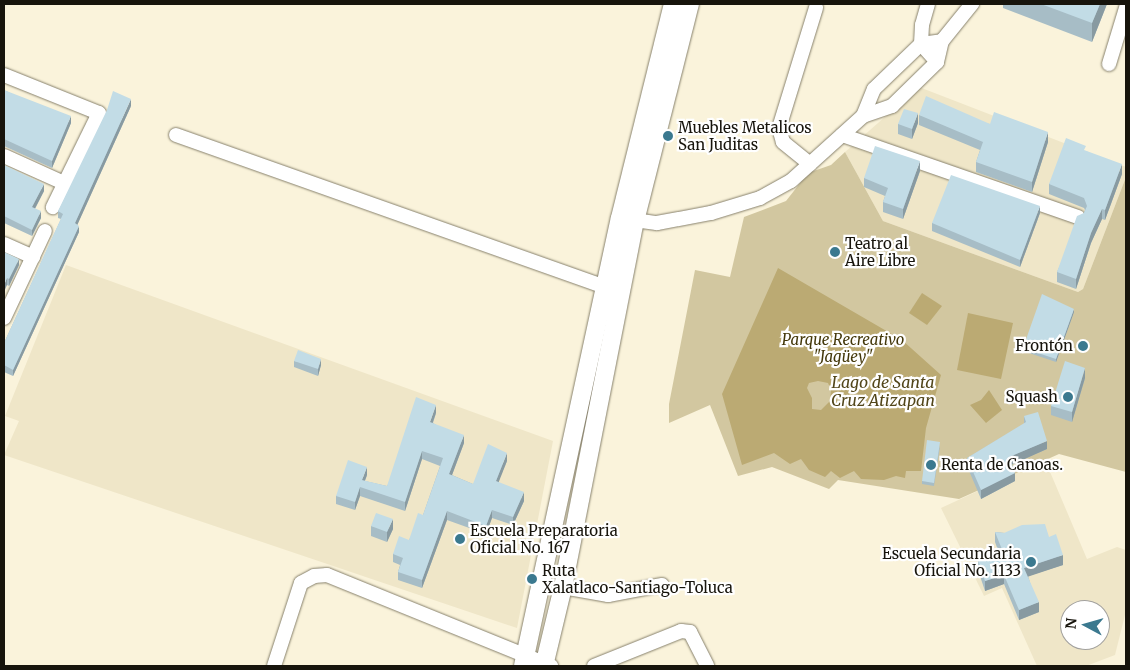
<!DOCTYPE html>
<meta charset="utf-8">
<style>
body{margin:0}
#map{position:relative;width:1130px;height:670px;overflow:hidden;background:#faf3db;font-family:Merriweather,serif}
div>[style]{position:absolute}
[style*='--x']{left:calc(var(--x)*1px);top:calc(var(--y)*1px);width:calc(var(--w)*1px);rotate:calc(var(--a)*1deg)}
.built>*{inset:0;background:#efe6c8}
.green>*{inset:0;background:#d2c7a0}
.water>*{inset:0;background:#bbaa73}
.roads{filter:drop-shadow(0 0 1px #87816c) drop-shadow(0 0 1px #87816c)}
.minor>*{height:14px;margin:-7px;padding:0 7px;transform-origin:7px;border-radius:7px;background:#fff}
.major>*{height:18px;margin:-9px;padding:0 9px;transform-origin:9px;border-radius:9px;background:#fff}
.wall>*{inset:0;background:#a7bdc6}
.shaded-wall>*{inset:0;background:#889aa1}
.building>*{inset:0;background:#c2dce6}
.dots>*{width:14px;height:14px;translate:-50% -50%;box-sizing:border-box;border:2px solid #fff;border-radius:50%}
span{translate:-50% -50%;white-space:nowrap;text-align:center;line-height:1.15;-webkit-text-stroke:4.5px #fff;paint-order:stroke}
.poi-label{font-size:15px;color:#17140c}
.left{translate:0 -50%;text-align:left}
.right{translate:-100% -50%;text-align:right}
.park-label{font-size:15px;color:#433709;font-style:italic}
.water-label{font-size:16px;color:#52461a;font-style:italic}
.frame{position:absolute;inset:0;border:5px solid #17140c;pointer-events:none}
.north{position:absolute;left:1060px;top:600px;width:50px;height:50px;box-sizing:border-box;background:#fff;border:1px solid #a2a19e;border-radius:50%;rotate:276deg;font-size:14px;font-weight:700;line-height:20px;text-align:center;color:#17140c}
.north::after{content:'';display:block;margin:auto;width:18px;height:22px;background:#3b798f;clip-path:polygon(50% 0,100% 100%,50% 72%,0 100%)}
</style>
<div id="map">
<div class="built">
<div style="clip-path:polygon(919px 87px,1126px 167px,1126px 177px,1083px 289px,1078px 292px,883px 221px,845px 152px)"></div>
<div style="clip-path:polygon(66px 265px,553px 441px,517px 628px,4px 455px,19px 421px,5px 416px)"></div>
<div style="clip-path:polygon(evenodd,1045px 460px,1087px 559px,1117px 547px,1126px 550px,1126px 611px,1115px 655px,1086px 666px,1037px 666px,1002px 588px,984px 596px,941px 508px,1045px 460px,1070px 610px,1100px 610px,1100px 640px,1070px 640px,1070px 610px)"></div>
</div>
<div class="green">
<div style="clip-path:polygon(845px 152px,883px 221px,1078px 292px,1083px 289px,1126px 177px,1126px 472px,1059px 454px,959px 499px,838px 480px,829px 489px,772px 467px,738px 476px,710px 405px,669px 423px,669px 404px,695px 270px,730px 277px,744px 217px,786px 201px,808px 173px,831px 165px)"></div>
</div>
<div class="water">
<div style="clip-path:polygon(evenodd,778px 268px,902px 340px,941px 375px,926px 428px,921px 471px,906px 471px,905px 478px,896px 476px,884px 480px,861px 479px,854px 471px,840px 478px,831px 471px,825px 477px,809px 470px,801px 459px,790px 464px,774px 453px,742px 465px,722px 394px,778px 268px,818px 381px,828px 383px,831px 390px,830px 401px,821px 410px,812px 409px,812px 398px,807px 388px,809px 383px,818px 381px)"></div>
<div style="clip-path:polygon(922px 293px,942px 306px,927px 325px,909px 313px)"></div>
<div style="clip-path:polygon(968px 313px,1013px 323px,1001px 379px,957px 370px)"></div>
<div style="clip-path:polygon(989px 390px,1002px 410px,986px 423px,970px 405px,981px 400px)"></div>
</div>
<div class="roads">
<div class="minor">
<div style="--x:928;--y:4;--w:22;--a:106"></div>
<div style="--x:922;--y:25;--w:19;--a:93"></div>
<div style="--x:921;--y:44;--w:24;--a:48"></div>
<div style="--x:1109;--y:64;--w:59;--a:-73.1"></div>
<div style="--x:4;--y:75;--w:102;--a:21.8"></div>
<div style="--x:99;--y:113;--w:105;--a:116.1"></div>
<div style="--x:863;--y:116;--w:29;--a:-68"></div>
<div style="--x:874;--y:89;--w:65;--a:-43.8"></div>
<div style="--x:921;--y:44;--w:21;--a:-8"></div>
<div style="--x:176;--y:135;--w:455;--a:19.5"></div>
<div style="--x:842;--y:135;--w:250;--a:19.2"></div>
<div style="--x:4;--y:156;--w:66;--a:24.2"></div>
<div style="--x:810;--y:164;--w:35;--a:-141"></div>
<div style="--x:783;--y:142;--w:15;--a:-106"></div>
<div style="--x:779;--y:128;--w:126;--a:-72.9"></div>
<div style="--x:627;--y:219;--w:30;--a:8"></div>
<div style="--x:657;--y:223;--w:55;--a:-10.5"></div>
<div style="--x:711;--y:213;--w:51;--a:-17"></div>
<div style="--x:760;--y:198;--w:35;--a:-29"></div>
<div style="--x:791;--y:181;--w:97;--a:-42.1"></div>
<div style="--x:863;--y:116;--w:31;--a:-19"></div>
<div style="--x:892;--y:106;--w:63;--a:-44.4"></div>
<div style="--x:937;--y:62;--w:22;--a:-77"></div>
<div style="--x:942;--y:41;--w:48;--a:-51"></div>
<div style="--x:4;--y:244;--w:32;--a:24"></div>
<div style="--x:4;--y:318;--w:96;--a:-64.8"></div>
<div style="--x:563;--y:587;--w:46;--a:10.1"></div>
<div style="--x:608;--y:595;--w:55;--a:-10.5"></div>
<div style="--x:274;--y:666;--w:87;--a:-72"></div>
<div style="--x:301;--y:583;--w:15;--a:-28"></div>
<div style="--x:314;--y:576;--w:13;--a:-4"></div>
<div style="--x:327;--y:575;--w:242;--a:22.1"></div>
<div style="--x:594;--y:666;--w:94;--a:-21.9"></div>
<div style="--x:681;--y:631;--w:9;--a:6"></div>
<div style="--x:690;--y:632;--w:38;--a:63"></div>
</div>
<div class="major">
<div style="--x:523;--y:666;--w:458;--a:-77.8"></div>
<div style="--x:620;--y:218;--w:220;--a:-76.1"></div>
<div style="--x:544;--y:666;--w:81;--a:-76.5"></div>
<div style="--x:563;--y:587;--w:373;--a:-78.9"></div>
<div style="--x:635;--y:221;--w:224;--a:-75.8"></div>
</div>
</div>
<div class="wall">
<div style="clip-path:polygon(1003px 4px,1107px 4px,1092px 42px,1003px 8px)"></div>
<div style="clip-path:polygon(4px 90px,71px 123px,52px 168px,4px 146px)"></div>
<div style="clip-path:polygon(131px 106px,77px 225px,79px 232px,13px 376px,4px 372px,4px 343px,61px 219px,58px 218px,58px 211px)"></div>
<div style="clip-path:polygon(919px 115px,990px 124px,1048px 142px,1032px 192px,976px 172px,976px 162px,980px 150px,919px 125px)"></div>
<div style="clip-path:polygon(918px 123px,912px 139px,898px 134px,898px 124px)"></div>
<div style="clip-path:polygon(1086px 151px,1122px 174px,1105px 220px,1102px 219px,1091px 243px,1076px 289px,1057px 282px,1057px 272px,1085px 210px,1084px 208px,1049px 194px,1049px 184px)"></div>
<div style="clip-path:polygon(4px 165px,44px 191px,35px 209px,41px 218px,32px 236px,4px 223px)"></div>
<div style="clip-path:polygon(920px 171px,903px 219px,883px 212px,883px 202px,885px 196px,864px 187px,864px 178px)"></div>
<div style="clip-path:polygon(1040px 213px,1020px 267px,932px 231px,932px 223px)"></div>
<div style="clip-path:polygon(4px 252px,19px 265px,9px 286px,7px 285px)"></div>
<div style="clip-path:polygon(1074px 312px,1056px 362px,1023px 351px,1023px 348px)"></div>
<div style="clip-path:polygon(294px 361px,321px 365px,318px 376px,294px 367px)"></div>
<div style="clip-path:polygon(1085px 378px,1072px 422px,1051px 415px,1051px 406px)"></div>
<div style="clip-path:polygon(436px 413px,433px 423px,464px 443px,452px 475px,473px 484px,507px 461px,498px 482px,524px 501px,513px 525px,492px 518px,486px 534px,447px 520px,422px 588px,398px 580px,398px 572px,400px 565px,393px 562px,393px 554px,409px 540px,423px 515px,440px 466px,422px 459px,405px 511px,360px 496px,355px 510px,336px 504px,336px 496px,367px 475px,365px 481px,387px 486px)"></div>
<div style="clip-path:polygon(1024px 416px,1047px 449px,1012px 464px,1015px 481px,981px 499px,967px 466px,967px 458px,1024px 424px)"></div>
<div style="clip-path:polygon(940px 446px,934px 486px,922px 484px,922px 481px)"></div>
<div style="clip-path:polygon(371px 526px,393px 529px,387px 542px,371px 536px)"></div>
<div style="clip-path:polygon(995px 532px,1049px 537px,1063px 565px,1028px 576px,1039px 612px,1019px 620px,1004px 584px,985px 591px,978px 570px,978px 560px,999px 553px,995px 542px)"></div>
</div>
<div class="shaded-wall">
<div style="clip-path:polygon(1100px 4px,1107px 4px,1092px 42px,1092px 23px)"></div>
<div style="clip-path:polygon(131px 99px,131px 106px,75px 230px,75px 223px)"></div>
<div style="clip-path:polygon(918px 113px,918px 123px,912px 139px,912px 129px)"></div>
<div style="clip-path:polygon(71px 116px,71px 123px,52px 168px,52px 161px)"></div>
<div style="clip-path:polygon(1048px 132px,1048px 142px,1032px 192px,1032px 182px)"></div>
<div style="clip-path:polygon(920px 161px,920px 171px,903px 219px,903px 209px)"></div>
<div style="clip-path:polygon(1122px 164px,1122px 174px,1105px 220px,1105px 210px)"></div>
<div style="clip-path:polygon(44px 184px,44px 191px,32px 214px,32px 207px)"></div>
<div style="clip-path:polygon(1040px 206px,1040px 213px,1020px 267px,1020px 260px)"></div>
<div style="clip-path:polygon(1102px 209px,1102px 219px,1091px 243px,1076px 289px,1076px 279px,1091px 233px)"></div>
<div style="clip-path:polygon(41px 211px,41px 218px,32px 236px,32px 230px)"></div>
<div style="clip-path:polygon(79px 226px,79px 232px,13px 376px,13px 370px)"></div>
<div style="clip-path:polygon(19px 259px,19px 265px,9px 286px,9px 279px)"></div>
<div style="clip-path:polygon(7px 278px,7px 285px,4px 292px,4px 285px)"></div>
<div style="clip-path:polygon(1074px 309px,1074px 312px,1056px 362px,1056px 359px)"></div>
<div style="clip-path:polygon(321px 359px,321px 365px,318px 376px,318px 369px)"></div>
<div style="clip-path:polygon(1085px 368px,1085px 378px,1072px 422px,1072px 412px)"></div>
<div style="clip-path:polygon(436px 405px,436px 413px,430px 430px,430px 422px)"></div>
<div style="clip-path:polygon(464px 435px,464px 443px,449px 483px,449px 474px)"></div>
<div style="clip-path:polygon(1047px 441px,1047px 449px,1009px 466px,1009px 457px)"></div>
<div style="clip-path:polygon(422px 451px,422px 459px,405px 511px,405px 502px)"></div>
<div style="clip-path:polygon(507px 453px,507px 461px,496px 489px,496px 481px)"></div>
<div style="clip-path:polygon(367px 467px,367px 475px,362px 488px,362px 480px)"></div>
<div style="clip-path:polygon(1015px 473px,1015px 481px,981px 499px,981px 490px)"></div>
<div style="clip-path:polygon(360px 487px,360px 496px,355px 510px,355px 502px)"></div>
<div style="clip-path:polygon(524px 492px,524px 501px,513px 525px,513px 517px)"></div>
<div style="clip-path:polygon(492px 510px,492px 518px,486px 534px,486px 526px)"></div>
<div style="clip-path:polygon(447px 511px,447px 520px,422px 588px,422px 580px)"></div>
<div style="clip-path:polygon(393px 519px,393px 529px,387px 542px,387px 532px)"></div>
<div style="clip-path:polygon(1063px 555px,1063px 565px,1024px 578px,1024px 568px)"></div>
<div style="clip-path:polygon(1004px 575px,1004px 584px,985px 591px,985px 581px)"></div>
<div style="clip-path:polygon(1039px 602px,1039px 612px,1019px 620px,1019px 610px)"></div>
</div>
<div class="building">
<div style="clip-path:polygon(1041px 4px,1100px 4px,1092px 23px)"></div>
<div style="clip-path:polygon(4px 90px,71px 116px,52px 161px,4px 139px)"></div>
<div style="clip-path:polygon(113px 91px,131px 99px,75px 223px,79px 226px,13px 370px,4px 365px,4px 343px,63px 214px,58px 211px,107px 110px)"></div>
<div style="clip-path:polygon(926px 96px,990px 124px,994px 112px,1048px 132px,1032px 182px,976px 162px,983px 142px,919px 115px)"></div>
<div style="clip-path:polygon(904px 109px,918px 113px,912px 129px,898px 124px)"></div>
<div style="clip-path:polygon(1066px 138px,1086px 146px,1084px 150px,1122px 164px,1105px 210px,1102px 209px,1091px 233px,1076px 279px,1057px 272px,1077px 216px,1084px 213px,1087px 206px,1084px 198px,1049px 184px)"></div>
<div style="clip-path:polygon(875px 146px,920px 161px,903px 209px,883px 202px,888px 188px,864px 178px)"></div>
<div style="clip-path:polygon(4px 165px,44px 184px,32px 207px,41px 211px,32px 230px,4px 216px)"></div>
<div style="clip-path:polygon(951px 175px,1040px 206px,1020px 260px,932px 223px)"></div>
<div style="clip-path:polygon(4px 252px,19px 259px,9px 279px,7px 278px,4px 285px)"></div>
<div style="clip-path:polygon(1042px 294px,1074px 309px,1056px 359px,1023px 348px)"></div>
<div style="clip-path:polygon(298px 350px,321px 359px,318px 369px,294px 361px)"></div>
<div style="clip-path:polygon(1065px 361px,1085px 368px,1072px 412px,1051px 406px)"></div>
<div style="clip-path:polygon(416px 397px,436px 405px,430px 422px,464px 435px,449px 474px,473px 484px,488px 444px,507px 453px,496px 481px,524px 492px,513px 517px,492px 510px,486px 526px,447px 511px,422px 580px,398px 572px,403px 558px,393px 554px,399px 536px,409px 540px,418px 513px,423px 515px,443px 458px,422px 451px,405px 502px,360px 487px,355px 502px,336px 496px,348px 460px,367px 467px,362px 480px,387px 486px)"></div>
<div style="clip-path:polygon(1038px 412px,1047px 441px,1009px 457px,1015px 473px,981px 490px,967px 458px,1026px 422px,1024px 416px)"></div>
<div style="clip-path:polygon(927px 440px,940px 442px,934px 483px,922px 481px)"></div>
<div style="clip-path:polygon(376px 513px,393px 519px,387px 532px,371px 526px)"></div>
<div style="clip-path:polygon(1045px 524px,1049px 537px,1056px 534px,1063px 555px,1024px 568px,1039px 602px,1019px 610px,1004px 575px,985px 581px,978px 560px,1003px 552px,995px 532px,1004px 533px,1022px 525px)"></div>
</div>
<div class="dots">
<div style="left:668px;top:136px;background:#3b798f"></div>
<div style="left:835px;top:252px;background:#3b798f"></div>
<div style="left:1083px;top:346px;background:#3b798f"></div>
<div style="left:1068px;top:397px;background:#3b798f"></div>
<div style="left:931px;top:465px;background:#3b798f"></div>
<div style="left:460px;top:539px;background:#3b798f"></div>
<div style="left:1031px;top:562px;background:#3b798f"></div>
<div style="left:532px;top:579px;background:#3b798f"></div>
</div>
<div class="poi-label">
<span class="left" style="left:678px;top:136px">Muebles Metalicos<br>San Juditas</span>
<span class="left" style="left:845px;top:252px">Teatro al<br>Aire Libre</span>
<span class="right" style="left:1073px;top:346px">Frontón</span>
<span class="right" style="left:1058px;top:397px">Squash</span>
<span class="left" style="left:941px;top:465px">Renta de Canoas.</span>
<span class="left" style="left:470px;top:539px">Escuela Preparatoria<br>Oficial No. 167</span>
<span class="right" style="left:1021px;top:562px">Escuela Secundaria<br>Oficial No. 1133</span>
<span class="left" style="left:542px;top:579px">Ruta<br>Xalatlaco-Santiago-Toluca</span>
</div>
<div class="park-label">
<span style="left:843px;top:348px">Parque Recreativo<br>"Jagüey"</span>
</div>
<div class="water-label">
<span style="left:883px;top:391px">Lago de Santa<br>Cruz Atizapan</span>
</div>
<div class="frame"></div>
<div class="north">N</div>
</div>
